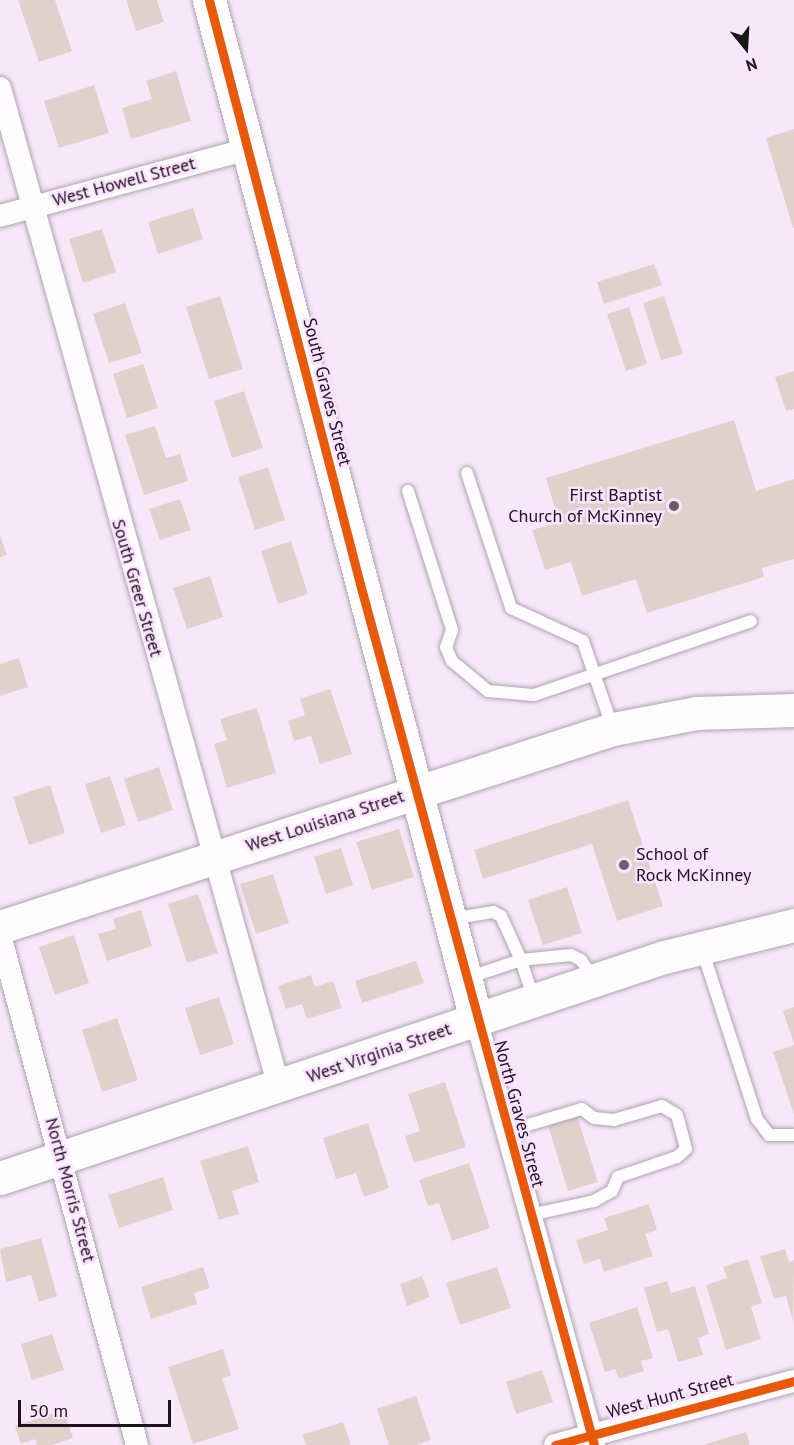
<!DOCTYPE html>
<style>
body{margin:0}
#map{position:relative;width:794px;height:1445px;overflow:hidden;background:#f7e8f9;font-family:"PT Sans",sans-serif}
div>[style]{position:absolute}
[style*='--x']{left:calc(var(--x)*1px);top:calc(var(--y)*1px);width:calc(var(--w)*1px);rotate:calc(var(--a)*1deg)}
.building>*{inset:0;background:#e2d0cc}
.roads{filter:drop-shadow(0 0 2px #aea3af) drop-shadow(0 0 2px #aea3af)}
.lane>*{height:12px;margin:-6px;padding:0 6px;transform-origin:6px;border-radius:6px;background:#fefcfe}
.street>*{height:22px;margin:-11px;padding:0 11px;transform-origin:11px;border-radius:11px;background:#fefcfe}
.secondary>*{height:33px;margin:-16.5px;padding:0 16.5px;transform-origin:16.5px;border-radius:16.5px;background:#fefcfe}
.cycleway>*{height:9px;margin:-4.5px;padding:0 4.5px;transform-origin:4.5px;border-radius:4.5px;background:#e8590c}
.dots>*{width:16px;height:16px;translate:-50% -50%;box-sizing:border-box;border:3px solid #fce2ff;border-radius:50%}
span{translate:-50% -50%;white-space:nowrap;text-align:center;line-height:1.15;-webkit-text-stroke:5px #fce2ff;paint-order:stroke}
.street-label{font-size:18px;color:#1c131d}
.poi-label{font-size:18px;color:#1c131d}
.right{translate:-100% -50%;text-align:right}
.left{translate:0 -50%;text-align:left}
.north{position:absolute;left:716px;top:18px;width:60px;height:60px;-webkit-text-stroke:4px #fce2ff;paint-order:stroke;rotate:162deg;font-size:16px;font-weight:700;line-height:24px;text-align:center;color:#1c131d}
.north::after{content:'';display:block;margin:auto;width:21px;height:27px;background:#1c131d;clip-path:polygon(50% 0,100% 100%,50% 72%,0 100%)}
.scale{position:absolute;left:18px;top:1400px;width:153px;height:27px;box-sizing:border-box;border:3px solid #1c131d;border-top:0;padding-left:8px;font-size:18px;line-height:21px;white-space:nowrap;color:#1c131d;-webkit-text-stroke:4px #fce2ff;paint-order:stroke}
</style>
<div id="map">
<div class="building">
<div style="clip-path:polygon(18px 0,55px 0,72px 51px,39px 62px)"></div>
<div style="clip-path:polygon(126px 0,157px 0,164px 22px,136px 31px)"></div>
<div style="clip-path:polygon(176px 71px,191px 121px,131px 139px,122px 108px,152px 99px,146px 81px)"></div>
<div style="clip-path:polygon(94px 85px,109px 133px,59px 148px,44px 101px)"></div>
<div style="clip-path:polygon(794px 129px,794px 228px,793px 228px,766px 138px)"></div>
<div style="clip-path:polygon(193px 208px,203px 239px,158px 254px,148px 222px)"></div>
<div style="clip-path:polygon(102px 229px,116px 272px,83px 283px,69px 239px)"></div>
<div style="clip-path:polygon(654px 264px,662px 285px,604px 304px,597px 282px)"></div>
<div style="clip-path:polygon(220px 296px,243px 369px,209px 379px,186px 307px)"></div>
<div style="clip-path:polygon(664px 296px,683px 354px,661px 360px,643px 303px)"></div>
<div style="clip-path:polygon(125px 303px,142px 353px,109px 363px,93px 314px)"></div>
<div style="clip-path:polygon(629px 307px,647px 364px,626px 371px,607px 314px)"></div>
<div style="clip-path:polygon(143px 364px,158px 408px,127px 418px,113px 374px)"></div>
<div style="clip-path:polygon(794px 371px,794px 409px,786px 411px,775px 377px)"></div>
<div style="clip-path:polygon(244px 391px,263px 448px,232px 458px,214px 401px)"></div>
<div style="clip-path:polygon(734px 420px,756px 491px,794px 479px,794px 559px,762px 568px,764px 577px,647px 613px,636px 579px,582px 596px,571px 562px,545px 570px,532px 530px,559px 522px,546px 478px)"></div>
<div style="clip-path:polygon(155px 426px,166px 458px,180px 454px,188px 481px,144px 495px,125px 435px)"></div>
<div style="clip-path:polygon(268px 467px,285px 520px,255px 530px,238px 477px)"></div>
<div style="clip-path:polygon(180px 499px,191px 530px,160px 540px,149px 509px)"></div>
<div style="clip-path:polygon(0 536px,7px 555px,0 557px)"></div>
<div style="clip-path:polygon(291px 541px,308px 594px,278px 604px,261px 551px)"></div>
<div style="clip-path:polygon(210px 576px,223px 617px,187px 629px,173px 588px)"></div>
<div style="clip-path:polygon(19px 658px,28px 687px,0 696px,0 664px)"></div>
<div style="clip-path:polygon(330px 689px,352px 754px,320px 764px,311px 736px,294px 741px,288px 721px,305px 715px,300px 699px)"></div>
<div style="clip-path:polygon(257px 708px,276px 773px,227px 788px,214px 744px,227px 740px,220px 719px)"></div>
<div style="clip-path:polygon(159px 767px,173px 810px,138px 822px,124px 779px)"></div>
<div style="clip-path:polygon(110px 776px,126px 825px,101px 833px,85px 784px)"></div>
<div style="clip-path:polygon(50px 785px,65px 833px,29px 845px,13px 797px)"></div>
<div style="clip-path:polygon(628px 800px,663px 906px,617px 921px,592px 844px,483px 879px,474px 850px)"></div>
<div style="clip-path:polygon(399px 829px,414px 877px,372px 890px,356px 842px)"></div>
<div style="clip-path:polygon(341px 848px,353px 885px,326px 894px,314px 857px)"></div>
<div style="clip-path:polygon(273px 874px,289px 923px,256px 934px,240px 884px)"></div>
<div style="clip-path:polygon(567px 887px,582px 933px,543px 945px,528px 900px)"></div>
<div style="clip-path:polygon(198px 894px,218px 953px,187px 963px,168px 904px)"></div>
<div style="clip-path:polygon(141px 910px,152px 946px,107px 961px,98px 934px,116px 929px,113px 919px)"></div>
<div style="clip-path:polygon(74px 935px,89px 983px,55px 995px,39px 947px)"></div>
<div style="clip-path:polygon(416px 961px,424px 983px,362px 1003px,355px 981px)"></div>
<div style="clip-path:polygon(311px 975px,315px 987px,333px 981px,342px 1008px,307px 1019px,302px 1004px,286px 1009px,278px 986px)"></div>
<div style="clip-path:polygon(219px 997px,234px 1044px,200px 1055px,185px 1008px)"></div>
<div style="clip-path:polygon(794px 1007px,794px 1044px,783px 1011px)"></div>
<div style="clip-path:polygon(117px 1018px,138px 1080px,102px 1092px,82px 1030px)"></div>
<div style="clip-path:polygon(794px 1045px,794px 1114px,773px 1052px)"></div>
<div style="clip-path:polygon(445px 1082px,466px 1147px,414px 1163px,405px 1136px,420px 1131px,408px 1094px)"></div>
<div style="clip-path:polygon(577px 1116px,598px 1182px,568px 1191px,548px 1125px)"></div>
<div style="clip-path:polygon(368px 1123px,389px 1188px,364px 1197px,356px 1173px,336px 1179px,323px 1138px)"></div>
<div style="clip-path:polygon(248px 1146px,259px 1182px,232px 1191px,239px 1214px,219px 1220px,200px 1161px)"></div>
<div style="clip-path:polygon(469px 1163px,490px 1228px,452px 1241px,439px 1203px,428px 1206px,419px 1180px)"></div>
<div style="clip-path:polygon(163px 1177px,173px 1210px,119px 1228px,108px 1195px)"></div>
<div style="clip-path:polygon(649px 1204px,657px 1230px,645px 1234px,653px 1256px,604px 1272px,600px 1259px,584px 1264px,576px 1240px,608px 1230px,604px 1218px)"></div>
<div style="clip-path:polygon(41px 1238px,57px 1296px,39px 1302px,31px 1275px,6px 1282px,0 1249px)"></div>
<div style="clip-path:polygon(785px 1249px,789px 1262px,794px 1260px,793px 1322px,786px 1296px,774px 1299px,760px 1256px)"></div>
<div style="clip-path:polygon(748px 1259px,762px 1303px,751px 1307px,761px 1339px,726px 1350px,706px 1285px,727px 1278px,723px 1267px)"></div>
<div style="clip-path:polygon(203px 1267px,210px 1288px,194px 1293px,197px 1304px,151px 1319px,141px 1287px)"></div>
<div style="clip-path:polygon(497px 1267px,511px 1308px,460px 1325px,446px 1283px)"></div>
<div style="clip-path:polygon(422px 1276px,430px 1297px,407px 1306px,400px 1284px)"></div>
<div style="clip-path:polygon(667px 1281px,671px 1293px,695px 1286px,709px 1334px,698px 1338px,703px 1355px,678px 1362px,668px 1329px,657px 1332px,644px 1288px)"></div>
<div style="clip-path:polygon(637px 1307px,653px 1358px,641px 1361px,644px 1371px,619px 1379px,615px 1369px,605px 1372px,589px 1323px)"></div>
<div style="clip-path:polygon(52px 1334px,64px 1370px,32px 1380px,21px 1344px)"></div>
<div style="clip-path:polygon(223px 1349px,231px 1375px,222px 1378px,239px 1429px,193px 1444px,168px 1367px)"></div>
<div style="clip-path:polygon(542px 1370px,553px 1402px,516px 1414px,506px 1382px)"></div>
<div style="clip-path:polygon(416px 1396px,431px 1440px,416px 1445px,389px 1445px,377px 1409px)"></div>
<div style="clip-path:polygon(63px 1410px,73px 1438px,52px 1445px,37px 1445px,35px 1439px,21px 1444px,15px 1426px)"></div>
<div style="clip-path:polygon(343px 1422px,351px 1445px,306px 1445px,302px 1435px)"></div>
<div style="clip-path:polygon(746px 1432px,750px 1445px,706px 1445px,706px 1444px)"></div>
</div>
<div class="roads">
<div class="lane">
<div style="--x:467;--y:473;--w:142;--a:71.9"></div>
<div style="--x:511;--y:608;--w:79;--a:24.6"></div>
<div style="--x:583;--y:641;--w:93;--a:71.2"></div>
<div style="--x:408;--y:491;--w:146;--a:72.4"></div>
<div style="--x:452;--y:630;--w:18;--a:109"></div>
<div style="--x:446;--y:647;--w:15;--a:67"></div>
<div style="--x:452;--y:661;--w:47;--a:39.8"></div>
<div style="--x:488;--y:691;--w:46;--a:5"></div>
<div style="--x:534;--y:695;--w:229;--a:-18.8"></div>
<div style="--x:451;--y:919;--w:43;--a:-9.5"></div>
<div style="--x:493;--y:912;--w:9;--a:27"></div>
<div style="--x:501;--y:916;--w:48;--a:65.6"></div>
<div style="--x:521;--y:960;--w:57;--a:161.6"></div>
<div style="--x:702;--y:949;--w:179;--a:72.1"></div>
<div style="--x:757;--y:1119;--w:20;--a:53"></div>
<div style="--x:769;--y:1135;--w:25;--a:0"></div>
<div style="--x:534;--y:1000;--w:42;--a:-108"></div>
<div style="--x:521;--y:960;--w:50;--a:-5.7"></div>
<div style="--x:571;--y:955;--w:11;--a:27"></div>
<div style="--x:581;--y:960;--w:23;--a:56"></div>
<div style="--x:507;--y:1131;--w:78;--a:-16.3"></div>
<div style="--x:582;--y:1109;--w:15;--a:37"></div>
<div style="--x:594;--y:1118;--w:20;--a:6"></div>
<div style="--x:614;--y:1120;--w:50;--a:-16.3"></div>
<div style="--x:662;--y:1106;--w:17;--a:31"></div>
<div style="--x:677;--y:1115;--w:35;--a:75"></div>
<div style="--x:686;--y:1149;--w:12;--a:138"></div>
<div style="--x:677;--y:1157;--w:62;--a:161.3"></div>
<div style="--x:618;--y:1177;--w:15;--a:113"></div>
<div style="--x:612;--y:1191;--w:21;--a:151"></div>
<div style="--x:594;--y:1201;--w:66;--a:167.7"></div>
</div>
<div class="street">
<div style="--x:0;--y:88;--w:1037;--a:74.4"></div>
<div style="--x:0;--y:216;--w:257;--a:-15.1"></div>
<div style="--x:0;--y:935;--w:528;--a:74.96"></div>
<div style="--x:476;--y:1019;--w:442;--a:74.5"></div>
<div style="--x:555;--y:1445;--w:247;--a:-15"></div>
</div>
<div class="secondary">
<div style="--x:209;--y:0;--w:1053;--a:75.32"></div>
<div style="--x:0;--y:927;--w:644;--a:-17.9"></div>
<div style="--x:613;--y:729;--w:85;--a:-10.9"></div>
<div style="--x:696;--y:713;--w:98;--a:-1.8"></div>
<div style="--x:0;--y:1178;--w:700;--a:-18.41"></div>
<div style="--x:664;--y:957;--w:134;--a:-13.8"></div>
</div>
</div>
<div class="cycleway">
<div style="--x:209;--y:0;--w:603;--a:75.5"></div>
<div style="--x:360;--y:584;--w:892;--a:74.8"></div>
<div style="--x:555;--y:1445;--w:247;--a:-15"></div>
</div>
<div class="dots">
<div style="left:674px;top:506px;background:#695e6a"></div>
<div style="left:624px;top:865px;background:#695e6a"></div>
</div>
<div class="street-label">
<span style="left:124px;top:182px;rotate:-15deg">West Howell Street</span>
<span style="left:327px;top:392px;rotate:76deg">South Graves Street</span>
<span style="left:137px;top:588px;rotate:74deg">South Greer Street</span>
<span style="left:325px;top:821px;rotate:-18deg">West Louisiana Street</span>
<span style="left:379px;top:1053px;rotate:-19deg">West Virginia Street</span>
<span style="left:519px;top:1114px;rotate:75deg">North Graves Street</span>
<span style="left:70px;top:1190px;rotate:75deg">North Morris Street</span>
<span style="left:670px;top:1396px;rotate:-15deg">West Hunt Street</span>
</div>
<div class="poi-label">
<span class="right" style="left:662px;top:506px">First Baptist<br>Church of McKinney</span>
<span class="left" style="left:636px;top:865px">School of<br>Rock McKinney</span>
</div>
<div class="north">N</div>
<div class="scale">50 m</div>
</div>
